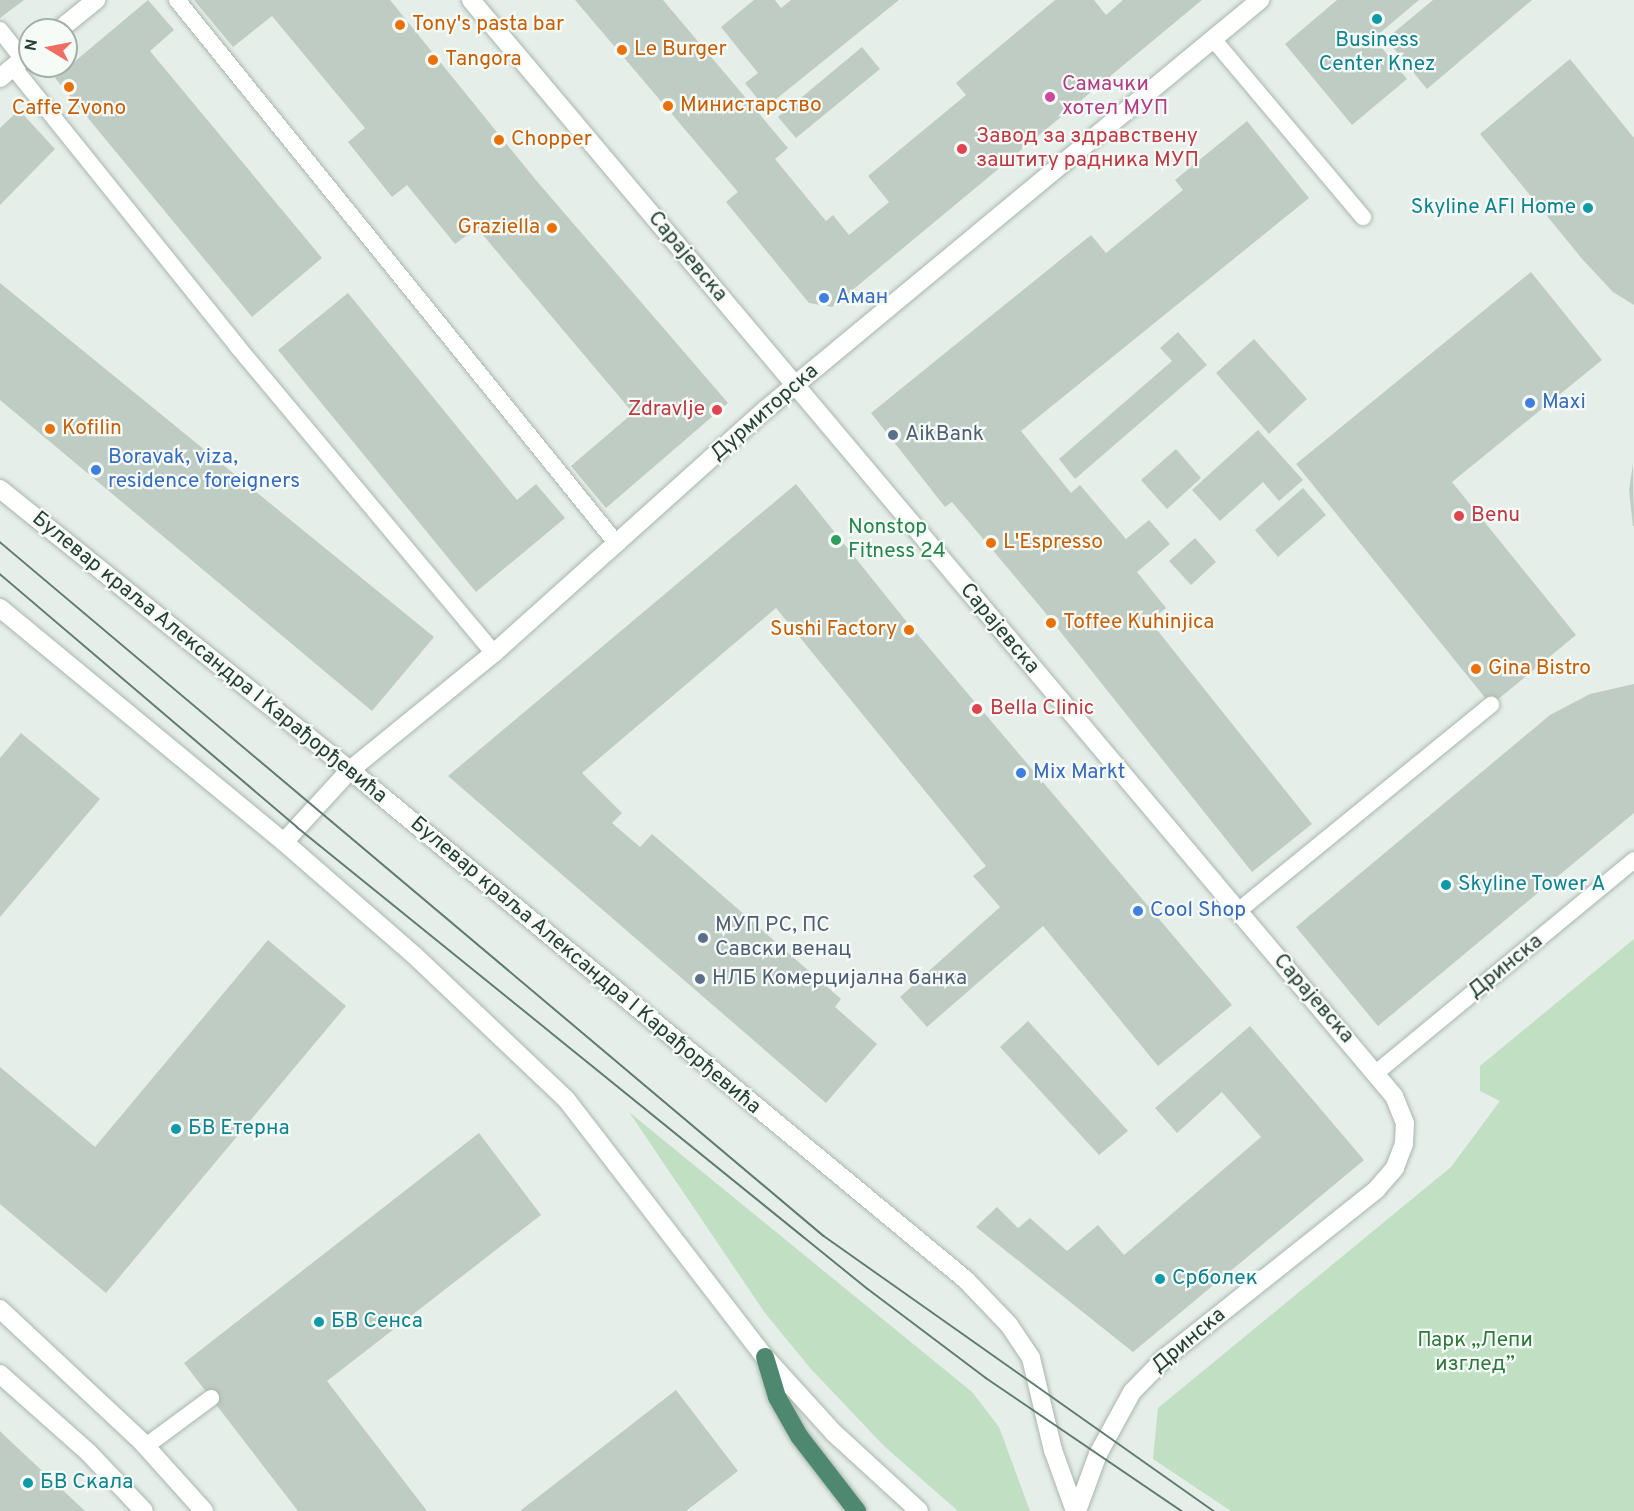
<!DOCTYPE html>
<meta charset="utf-8">
<style>
body{margin:0}
#map{position:relative;width:1634px;height:1511px;overflow:hidden;background:#e6eee9;font-family:Overpass,sans-serif}
div>[style]{position:absolute}
[style*='--x']{left:calc(var(--x)*1px);top:calc(var(--y)*1px);width:calc(var(--w)*1px);rotate:calc(var(--a)*1deg)}
.green>*{inset:0;background:#c0dfc3}
.building>*{inset:0;background:#beccc4}
.roads{filter:drop-shadow(0 0 2px #a8b6af) drop-shadow(0 0 2px #a8b6af)}
.service>*{height:16px;margin:-8px;padding:0 8px;transform-origin:8px;border-radius:8px;background:#fff}
.minor>*{height:18px;margin:-9px;padding:0 9px;transform-origin:9px;border-radius:9px;background:#fff}
.tertiary>*{height:18px;margin:-9px;padding:0 9px;transform-origin:9px;border-radius:9px;background:#fff}
.secondary>*{height:18px;margin:-9px;padding:0 9px;transform-origin:9px;border-radius:9px;background:#fff}
.trunk>*{height:18px;margin:-9px;padding:0 9px;transform-origin:9px;border-radius:9px;background:#4e8870}
.tram>*{height:1.5px;margin:-0.75px;padding:0 0.75px;transform-origin:0.75px;border-radius:0.75px;background:#607b6f}
.dots>*{width:16px;height:16px;translate:-50% -50%;box-sizing:border-box;border:3px solid #f7fbf8;border-radius:50%}
span{translate:-50% -50%;white-space:nowrap;text-align:center;line-height:1.15;-webkit-text-stroke:4.5px #f7fbf8;paint-order:stroke}
.food-label{font-size:21px;color:#c56008}
.left{translate:0 -50%;text-align:left}
.right{translate:-100% -50%;text-align:right}
.culture-label{font-size:21px;color:#0d838f}
.hotel-label{font-size:21px;color:#b23c85}
.health-label{font-size:21px;color:#be3a42}
.street-label{font-size:21px;color:#254034}
.shop-label{font-size:21px;color:#366cbe}
.service-label{font-size:21px;color:#4e5e75}
.leisure-label{font-size:21px;color:#27864d}
.park-label{font-size:21px;color:#2f773f}
.north{position:absolute;left:18px;top:18px;width:60px;height:60px;box-sizing:border-box;background:#f7fbf8;border:2px solid #a3b0aa;border-radius:50%;rotate:280deg;font-size:16px;font-weight:700;line-height:24px;text-align:center;color:#254034}
.north::after{content:'';display:block;margin:auto;width:21px;height:27px;background:#ef6d63;clip-path:polygon(50% 0,100% 100%,50% 72%,0 100%)}
</style>
<div id="map">
<div class="green">
<div style="clip-path:polygon(1634px 939px,1634px 1511px,1231px 1511px,1153px 1459px,1158px 1408px,1451px 1167px,1500px 1101px,1480px 1091px,1480px 1066px)"></div>
<div style="clip-path:polygon(629px 1112px,972px 1392px,999px 1427px,1030px 1511px,958px 1511px,884px 1446px,811px 1369px,765px 1313px)"></div>
</div>
<div class="building">
<div style="clip-path:polygon(0 0,24px 0,0 18px)"></div>
<div style="clip-path:polygon(148px 0,174px 30px,150px 51px,322px 258px,252px 317px,55px 78px)"></div>
<div style="clip-path:polygon(194px 0,390px 0,535px 179px,728px 403px,606px 508px,571px 466px,633px 413px,477px 228px,455px 244px,407px 185px,392px 197px,348px 142px,365px 128px,272px 16px,233px 47px)"></div>
<div style="clip-path:polygon(575px 0,663px 0,788px 148px,775px 159px,826px 221px,833px 215px,849px 235px,889px 202px,868px 176px,966px 95px,956px 83px,1055px 0,1094px 0,1106px 15px,1123px 0,1202px 0,832px 307px,809px 303px,726px 202px,738px 192px)"></div>
<div style="clip-path:polygon(754px 0,775px 0,781px 8px,791px 0,899px 0,765px 108px,745px 83px,758px 73px,721px 27px)"></div>
<div style="clip-path:polygon(1337px 0,1419px 0,1374px 38px,1407px 79px,1352px 125px,1285px 44px)"></div>
<div style="clip-path:polygon(1433px 0,1532px 0,1427px 89px,1386px 39px)"></div>
<div style="clip-path:polygon(862px 47px,880px 69px,796px 138px,778px 117px)"></div>
<div style="clip-path:polygon(1570px 59px,1634px 138px,1634px 305px,1613px 292px,1583px 260px,1480px 134px)"></div>
<div style="clip-path:polygon(19px 110px,55px 149px,0 205px,0 128px)"></div>
<div style="clip-path:polygon(1247px 121px,1309px 198px,1021px 431px,1071px 493px,1080px 485px,1126px 539px,1149px 520px,1170px 544px,1137px 572px,1166px 608px,1150px 621px,1312px 824px,1252px 872px,1043px 610px,952px 502px,945px 507px,871px 413px,1091px 235px,1106px 253px,1183px 190px,1175px 180px)"></div>
<div style="clip-path:polygon(1531px 272px,1602px 360px,1452px 482px,1576px 635px,1491px 705px,1296px 464px)"></div>
<div style="clip-path:polygon(0 283px,434px 637px,372px 711px,0 400px)"></div>
<div style="clip-path:polygon(348px 293px,517px 500px,536px 484px,565px 518px,476px 592px,278px 350px)"></div>
<div style="clip-path:polygon(1178px 332px,1207px 365px,1075px 479px,1059px 459px,1172px 361px,1160px 348px)"></div>
<div style="clip-path:polygon(1254px 339px,1307px 399px,1269px 434px,1216px 373px)"></div>
<div style="clip-path:polygon(1258px 430px,1303px 480px,1279px 501px,1263px 482px,1220px 521px,1192px 490px)"></div>
<div style="clip-path:polygon(1176px 449px,1201px 478px,1167px 509px,1141px 480px)"></div>
<div style="clip-path:polygon(1633px 464px,1634px 526px,1633px 526px,1629px 490px)"></div>
<div style="clip-path:polygon(796px 484px,902px 616px,1232px 1005px,1158px 1066px,1043px 926px,927px 1027px,900px 997px,1000px 907px,973px 876px,986px 866px,776px 608px,582px 773px,622px 813px,612px 823px,640px 847px,652px 834px,841px 999px,835px 1007px,877px 1044px,826px 1103px,448px 776px)"></div>
<div style="clip-path:polygon(1303px 488px,1326px 515px,1278px 557px,1255px 530px)"></div>
<div style="clip-path:polygon(1195px 538px,1216px 562px,1191px 585px,1169px 561px)"></div>
<div style="clip-path:polygon(1634px 684px,1634px 813px,1378px 1026px,1296px 927px,1550px 715px,1590px 694px)"></div>
<div style="clip-path:polygon(21px 733px,100px 799px,0 917px,0 758px)"></div>
<div style="clip-path:polygon(268px 940px,346px 1006px,106px 1293px,0 1204px,0 1067px,95px 1147px)"></div>
<div style="clip-path:polygon(1028px 1021px,1128px 1131px,1099px 1155px,1000px 1047px)"></div>
<div style="clip-path:polygon(1250px 1026px,1364px 1160px,1133px 1352px,976px 1227px,997px 1207px,1018px 1228px,1030px 1218px,1067px 1251px,1098px 1225px,1124px 1255px,1261px 1137px,1222px 1092px,1177px 1133px,1155px 1108px)"></div>
<div style="clip-path:polygon(479px 1133px,541px 1215px,327px 1381px,427px 1511px,298px 1511px,184px 1363px)"></div>
<div style="clip-path:polygon(676px 1390px,738px 1471px,686px 1511px,520px 1511px)"></div>
<div style="clip-path:polygon(0 1431px,6px 1437px,85px 1511px,0 1511px)"></div>
</div>
<div class="roads">
<div class="service">
<div style="--x:177;--y:0;--w:700;--a:51.03"></div>
<div style="--x:0;--y:30;--w:37;--a:52"></div>
<div style="--x:1213;--y:39;--w:233;--a:49.9"></div>
<div style="--x:13;--y:67;--w:358;--a:51.2"></div>
<div style="--x:237;--y:346;--w:400;--a:50.1"></div>
<div style="--x:1237;--y:912;--w:328;--a:-39.2"></div>
<div style="--x:1377;--y:1072;--w:333;--a:-39.5"></div>
<div style="--x:146;--y:1446;--w:81;--a:-36.4"></div>
</div>
<div class="minor">
<div style="--x:59;--y:30;--w:48;--a:-39"></div>
<div style="--x:0;--y:78;--w:39;--a:-40"></div>
<div style="--x:284;--y:842;--w:98;--a:-47.5"></div>
<div style="--x:350;--y:770;--w:186;--a:-39.1"></div>
<div style="--x:494;--y:653;--w:364;--a:-41.9"></div>
<div style="--x:765;--y:410;--w:643;--a:-39.63"></div>
<div style="--x:0;--y:1309;--w:193;--a:43.1"></div>
<div style="--x:141;--y:1441;--w:94;--a:48"></div>
<div style="--x:0;--y:1374;--w:118;--a:41.6"></div>
<div style="--x:88;--y:1452;--w:81;--a:46.5"></div>
</div>
<div class="tertiary">
<div style="--x:471;--y:0;--w:1433;--a:49.9"></div>
<div style="--x:1394;--y:1096;--w:29;--a:68"></div>
<div style="--x:1405;--y:1123;--w:21;--a:93"></div>
<div style="--x:1404;--y:1144;--w:26;--a:111"></div>
<div style="--x:1395;--y:1168;--w:29;--a:131"></div>
<div style="--x:1376;--y:1190;--w:267;--a:141.5"></div>
<div style="--x:1167;--y:1356;--w:50;--a:134.2"></div>
<div style="--x:1132;--y:1392;--w:71;--a:118.7"></div>
<div style="--x:1098;--y:1454;--w:61;--a:110.2"></div>
</div>
<div class="secondary">
<div style="--x:0;--y:489;--w:449;--a:38.8"></div>
<div style="--x:350;--y:770;--w:800;--a:39.62"></div>
<div style="--x:966;--y:1280;--w:62;--a:46.3"></div>
<div style="--x:1009;--y:1325;--w:40;--a:56"></div>
<div style="--x:1031;--y:1358;--w:95;--a:76.6"></div>
<div style="--x:1053;--y:1450;--w:65;--a:70.2"></div>
<div style="--x:0;--y:608;--w:368;--a:39.5"></div>
<div style="--x:284;--y:842;--w:172;--a:41"></div>
<div style="--x:414;--y:955;--w:209;--a:43.5"></div>
<div style="--x:566;--y:1099;--w:326;--a:52.4"></div>
<div style="--x:765;--y:1357;--w:103;--a:47.8"></div>
<div style="--x:834;--y:1433;--w:115;--a:42.5"></div>
</div>
<div class="trunk">
<div style="--x:765;--y:1357;--w:42;--a:73.3"></div>
<div style="--x:777;--y:1397;--w:45;--a:60.6"></div>
<div style="--x:799;--y:1436;--w:95;--a:52.3"></div>
</div>
</div>
<div class="tram">
<div style="--x:0;--y:542;--w:1077;--a:40.11"></div>
<div style="--x:824;--y:1236;--w:477;--a:35.2"></div>
<div style="--x:0;--y:574;--w:390;--a:40.4"></div>
<div style="--x:297;--y:827;--w:734;--a:38.98"></div>
<div style="--x:868;--y:1289;--w:148;--a:37"></div>
<div style="--x:986;--y:1378;--w:237;--a:34.2"></div>
</div>
<div class="dots">
<div style="left:1377px;top:19px;background:#0f9aa8"></div>
<div style="left:400px;top:25px;background:#e8710a"></div>
<div style="left:622px;top:50px;background:#e8710a"></div>
<div style="left:433px;top:60px;background:#e8710a"></div>
<div style="left:69px;top:87px;background:#e8710a"></div>
<div style="left:1050px;top:97px;background:#d1479c"></div>
<div style="left:668px;top:106px;background:#e8710a"></div>
<div style="left:499px;top:140px;background:#e8710a"></div>
<div style="left:962px;top:149px;background:#e0444e"></div>
<div style="left:1588px;top:208px;background:#0f9aa8"></div>
<div style="left:552px;top:228px;background:#e8710a"></div>
<div style="left:824px;top:298px;background:#3f7fe0"></div>
<div style="left:1530px;top:403px;background:#3f7fe0"></div>
<div style="left:717px;top:410px;background:#e0444e"></div>
<div style="left:50px;top:429px;background:#e8710a"></div>
<div style="left:893px;top:435px;background:#5c6f8a"></div>
<div style="left:96px;top:470px;background:#3f7fe0"></div>
<div style="left:1459px;top:516px;background:#e0444e"></div>
<div style="left:836px;top:540px;background:#2e9e5b"></div>
<div style="left:991px;top:543px;background:#e8710a"></div>
<div style="left:1051px;top:623px;background:#e8710a"></div>
<div style="left:909px;top:630px;background:#e8710a"></div>
<div style="left:1476px;top:669px;background:#e8710a"></div>
<div style="left:977px;top:709px;background:#e0444e"></div>
<div style="left:1021px;top:773px;background:#3f7fe0"></div>
<div style="left:1446px;top:885px;background:#0f9aa8"></div>
<div style="left:1138px;top:911px;background:#3f7fe0"></div>
<div style="left:703px;top:938px;background:#5c6f8a"></div>
<div style="left:700px;top:979px;background:#5c6f8a"></div>
<div style="left:176px;top:1129px;background:#0f9aa8"></div>
<div style="left:1160px;top:1279px;background:#0f9aa8"></div>
<div style="left:319px;top:1322px;background:#0f9aa8"></div>
<div style="left:28px;top:1483px;background:#0f9aa8"></div>
</div>
<div class="food-label">
<span class="left" style="left:412px;top:25px">Tony's pasta bar</span>
<span class="left" style="left:634px;top:50px">Le Burger</span>
<span class="left" style="left:445px;top:60px">Tangora</span>
<span class="left" style="left:680px;top:106px">Министарство</span>
<span style="left:69px;top:109px">Caffe Zvono</span>
<span class="left" style="left:511px;top:140px">Chopper</span>
<span class="right" style="left:540px;top:228px">Graziella</span>
<span class="left" style="left:62px;top:429px">Kofilin</span>
<span class="left" style="left:1003px;top:543px">L'Espresso</span>
<span class="left" style="left:1063px;top:623px">Toffee Kuhinjica</span>
<span class="right" style="left:897px;top:630px">Sushi Factory</span>
<span class="left" style="left:1488px;top:669px">Gina Bistro</span>
</div>
<div class="culture-label">
<span style="left:1377px;top:53px">Business<br>Center Knez</span>
<span class="right" style="left:1576px;top:208px">Skyline AFI Home</span>
<span class="left" style="left:1458px;top:885px">Skyline Tower A</span>
<span class="left" style="left:188px;top:1129px">БВ Етерна</span>
<span class="left" style="left:1172px;top:1279px">Срболек</span>
<span class="left" style="left:331px;top:1322px">БВ Сенса</span>
<span class="left" style="left:40px;top:1483px">БВ Скала</span>
</div>
<div class="hotel-label">
<span class="left" style="left:1062px;top:97px">Самачки<br>хотел МУП</span>
</div>
<div class="health-label">
<span class="left" style="left:976px;top:149px">Завод за здравствену<br>заштиту радника МУП</span>
<span class="right" style="left:705px;top:410px">Zdravlje</span>
<span class="left" style="left:1471px;top:516px">Benu</span>
<span class="left" style="left:990px;top:709px">Bella Clinic</span>
</div>
<div class="street-label">
<span style="left:687px;top:257px;rotate:50deg">Сарајевска</span>
<span style="left:765px;top:413px;rotate:-41deg">Дурмиторска</span>
<span style="left:999px;top:629px;rotate:50deg">Сарајевска</span>
<span style="left:209px;top:658px;rotate:39deg">Булевар краља Александра I Карађорђевића</span>
<span style="left:585px;top:966px;rotate:40deg">Булевар краља Александра I Карађорђевића</span>
<span style="left:1506px;top:967px;rotate:-39deg">Дринска</span>
<span style="left:1313px;top:999px;rotate:49deg">Сарајевска</span>
<span style="left:1189px;top:1341px;rotate:-40deg">Дринска</span>
</div>
<div class="shop-label">
<span class="left" style="left:836px;top:298px">Аман</span>
<span class="left" style="left:1542px;top:403px">Maxi</span>
<span class="left" style="left:108px;top:470px">Boravak, viza,<br>residence foreigners</span>
<span class="left" style="left:1033px;top:773px">Mix Markt</span>
<span class="left" style="left:1150px;top:911px">Cool Shop</span>
</div>
<div class="service-label">
<span class="left" style="left:905px;top:435px">AikBank</span>
<span class="left" style="left:715px;top:938px">МУП РС, ПС<br>Савски венац</span>
<span class="left" style="left:712px;top:979px">НЛБ Комерцијална банка</span>
</div>
<div class="leisure-label">
<span class="left" style="left:848px;top:540px">Nonstop<br>Fitness 24</span>
</div>
<div class="park-label">
<span style="left:1475px;top:1353px">Парк „Лепи<br>изглед”</span>
</div>
<div class="north">N</div>
</div>
